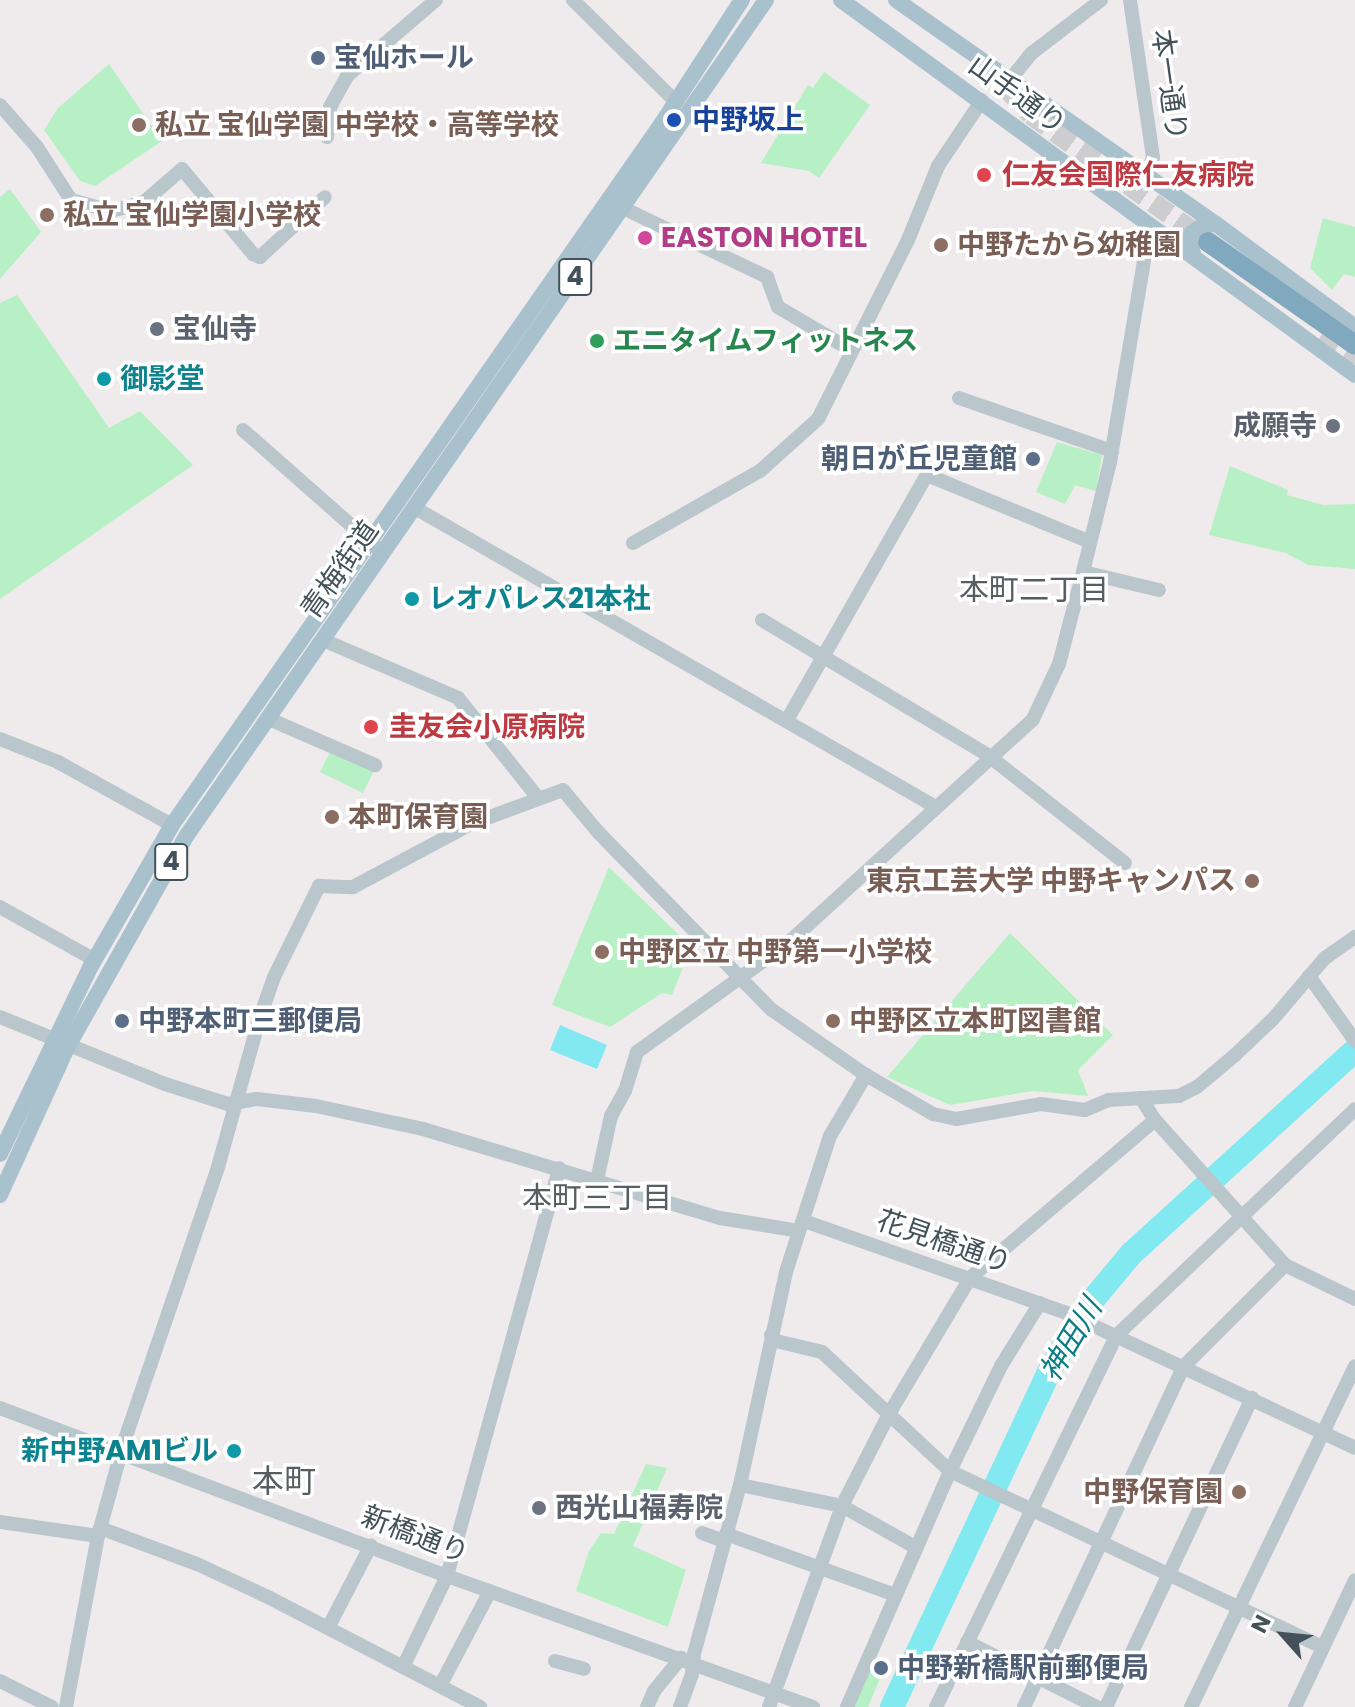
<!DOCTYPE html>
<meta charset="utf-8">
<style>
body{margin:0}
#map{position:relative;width:1355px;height:1707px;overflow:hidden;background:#efebec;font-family:Poppins,"Noto Sans JP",sans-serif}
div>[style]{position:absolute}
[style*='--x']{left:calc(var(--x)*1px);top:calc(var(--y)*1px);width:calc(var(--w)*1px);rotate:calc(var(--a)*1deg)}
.green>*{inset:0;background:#b6f0c4}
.water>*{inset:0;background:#81e9ef}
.river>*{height:24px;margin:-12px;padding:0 12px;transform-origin:12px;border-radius:12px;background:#81e9ef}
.highway-tunnel>*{height:20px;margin-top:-10px;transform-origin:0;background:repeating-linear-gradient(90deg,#cdcccf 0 20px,transparent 0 30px)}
.minor>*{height:14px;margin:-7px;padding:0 7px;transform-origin:7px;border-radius:7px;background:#b9c6cc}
.major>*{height:16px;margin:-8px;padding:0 8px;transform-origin:8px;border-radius:8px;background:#a9c1cd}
.highway>*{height:20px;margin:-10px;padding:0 10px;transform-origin:10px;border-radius:10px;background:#80a8be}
.dots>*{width:22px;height:22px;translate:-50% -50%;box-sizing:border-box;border:4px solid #fff;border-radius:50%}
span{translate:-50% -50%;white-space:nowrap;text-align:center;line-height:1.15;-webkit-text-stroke:7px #fff;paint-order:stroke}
.shield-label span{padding:2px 6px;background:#fff;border:2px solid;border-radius:6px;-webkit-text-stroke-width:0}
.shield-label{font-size:26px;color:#43525a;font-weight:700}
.service-label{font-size:28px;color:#4e5e75;font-weight:700}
.left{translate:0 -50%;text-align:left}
.right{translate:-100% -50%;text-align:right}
.street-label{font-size:28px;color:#43525a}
.transit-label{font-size:28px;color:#164399;font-weight:700}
.education-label{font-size:28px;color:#785e54;font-weight:700}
.health-label{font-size:28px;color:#be3a42;font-weight:700}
.hotel-label{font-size:28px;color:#b23c85;font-weight:700}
.worship-label{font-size:28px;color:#5b616d;font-weight:700}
.leisure-label{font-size:28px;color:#27864d;font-weight:700}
.culture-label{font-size:28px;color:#0d838f;font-weight:700}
.neighbourhood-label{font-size:30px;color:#585d61}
.water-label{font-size:30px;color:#097d84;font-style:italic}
.quarter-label{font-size:32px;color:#585d61}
.north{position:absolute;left:1243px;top:1595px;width:80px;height:80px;-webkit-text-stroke:6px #fff;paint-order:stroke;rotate:297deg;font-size:22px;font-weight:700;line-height:32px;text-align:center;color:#43525a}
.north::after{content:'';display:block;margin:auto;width:28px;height:36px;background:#43525a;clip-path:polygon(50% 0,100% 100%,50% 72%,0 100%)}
</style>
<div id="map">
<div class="green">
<div style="clip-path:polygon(109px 64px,162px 141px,95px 186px,80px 181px,44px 130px,58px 108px)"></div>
<div style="clip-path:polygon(824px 72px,870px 105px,819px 178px,809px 171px,761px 163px,808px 85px,813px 88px)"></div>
<div style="clip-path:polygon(10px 189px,41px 232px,0 279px,0 197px)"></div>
<div style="clip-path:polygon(1323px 218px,1355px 227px,1355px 277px,1344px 274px,1332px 290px,1310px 268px)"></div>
<div style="clip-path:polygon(17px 295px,109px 428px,140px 411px,193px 465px,0 599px,0 303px)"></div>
<div style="clip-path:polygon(1057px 442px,1102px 455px,1096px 491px,1075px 485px,1065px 504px,1036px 492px)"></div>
<div style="clip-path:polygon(1230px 466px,1288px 490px,1287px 495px,1323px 505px,1355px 504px,1355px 569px,1308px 565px,1286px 553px,1209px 535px)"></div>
<div style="clip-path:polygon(331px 750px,374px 771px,363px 793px,320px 772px)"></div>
<div style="clip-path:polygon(609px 867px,678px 934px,672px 951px,687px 957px,672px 995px,662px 993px,610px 1027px,552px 1005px)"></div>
<div style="clip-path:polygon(1010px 933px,1113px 1035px,1078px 1070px,1088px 1096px,1033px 1091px,950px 1105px,887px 1077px)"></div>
<div style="clip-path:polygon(646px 1464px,667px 1468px,633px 1546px,686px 1570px,668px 1627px,576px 1591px,589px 1551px,601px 1533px,614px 1534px)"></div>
<div style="clip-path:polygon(867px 1670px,881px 1676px,868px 1707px,850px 1707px)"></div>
</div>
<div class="water">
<div style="clip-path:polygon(560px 1025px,607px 1045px,597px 1069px,550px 1050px)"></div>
</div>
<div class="river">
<div style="--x:892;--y:1707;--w:374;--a:-64.9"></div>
<div style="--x:1051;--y:1368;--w:69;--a:-59.7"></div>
<div style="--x:1086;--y:1308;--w:70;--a:-50.2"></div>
<div style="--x:1131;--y:1254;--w:303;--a:-42.3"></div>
</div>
<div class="highway-tunnel">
<div style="--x:987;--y:66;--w:66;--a:48.1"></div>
<div style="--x:1031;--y:115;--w:218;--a:35.7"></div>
<div style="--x:1318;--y:340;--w:44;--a:33"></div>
</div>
<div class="minor">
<div style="--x:573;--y:0;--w:145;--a:44.7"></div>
<div style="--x:1130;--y:0;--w:159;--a:81.7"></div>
<div style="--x:1153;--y:157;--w:21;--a:109"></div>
<div style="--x:1009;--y:81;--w:36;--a:-51"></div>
<div style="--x:1032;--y:53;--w:87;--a:-37.5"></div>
<div style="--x:0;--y:105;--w:56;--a:48.6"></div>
<div style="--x:37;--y:147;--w:63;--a:57.3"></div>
<div style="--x:71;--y:200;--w:41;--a:15.4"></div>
<div style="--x:111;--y:211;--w:34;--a:-15"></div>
<div style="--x:144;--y:202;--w:50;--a:-41"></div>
<div style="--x:182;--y:169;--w:111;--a:50.1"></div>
<div style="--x:253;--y:254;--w:8;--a:23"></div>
<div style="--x:260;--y:257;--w:88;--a:-42.7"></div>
<div style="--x:327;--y:137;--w:30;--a:-84"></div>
<div style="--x:330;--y:107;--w:35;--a:-61"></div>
<div style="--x:347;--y:76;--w:117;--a:-40.5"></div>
<div style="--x:623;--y:208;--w:160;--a:25.6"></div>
<div style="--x:767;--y:277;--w:32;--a:70"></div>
<div style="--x:778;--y:307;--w:79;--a:30.5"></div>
<div style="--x:846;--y:347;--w:7;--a:-8"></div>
<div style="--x:959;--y:398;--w:162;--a:19.1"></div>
<div style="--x:243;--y:430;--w:179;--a:41.4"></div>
<div style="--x:415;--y:508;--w:598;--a:29.86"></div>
<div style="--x:633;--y:543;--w:146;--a:-29.6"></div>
<div style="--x:760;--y:471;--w:78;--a:-41.9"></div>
<div style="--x:818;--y:419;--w:200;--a:-63.3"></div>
<div style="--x:908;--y:240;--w:80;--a:-67.9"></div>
<div style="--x:938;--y:166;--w:79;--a:-56.3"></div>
<div style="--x:1083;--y:572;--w:78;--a:13.3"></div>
<div style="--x:762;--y:620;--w:265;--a:30.9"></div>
<div style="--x:989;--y:756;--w:173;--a:38.2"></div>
<div style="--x:323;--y:640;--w:147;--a:23.2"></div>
<div style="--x:458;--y:698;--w:128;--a:51.3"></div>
<div style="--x:269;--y:719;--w:116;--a:23.5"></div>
<div style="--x:787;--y:720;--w:282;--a:-60.3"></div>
<div style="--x:927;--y:475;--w:176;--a:22.3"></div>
<div style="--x:0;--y:739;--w:62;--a:21.6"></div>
<div style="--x:58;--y:762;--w:130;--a:28.9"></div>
<div style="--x:0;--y:907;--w:109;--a:29.2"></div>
<div style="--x:1309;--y:976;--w:80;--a:54.7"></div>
<div style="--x:0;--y:1017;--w:178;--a:22.1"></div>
<div style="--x:165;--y:1084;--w:66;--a:17.6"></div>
<div style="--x:228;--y:1104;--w:29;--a:-10"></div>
<div style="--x:257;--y:1099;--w:59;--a:6.8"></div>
<div style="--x:316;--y:1106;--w:109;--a:12.1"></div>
<div style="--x:423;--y:1129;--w:310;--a:16.7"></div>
<div style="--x:720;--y:1218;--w:80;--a:9.3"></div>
<div style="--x:1141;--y:1098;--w:26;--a:58"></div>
<div style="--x:1155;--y:1120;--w:195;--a:48.1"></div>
<div style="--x:1285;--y:1265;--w:78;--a:25.9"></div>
<div style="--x:597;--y:1180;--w:66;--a:-77.7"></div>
<div style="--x:611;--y:1116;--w:29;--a:-61"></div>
<div style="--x:625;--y:1091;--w:41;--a:-72.9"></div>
<div style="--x:637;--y:1052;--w:185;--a:-35.8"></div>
<div style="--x:787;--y:944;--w:333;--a:-42.4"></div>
<div style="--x:1033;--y:719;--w:61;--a:-64.7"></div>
<div style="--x:1059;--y:664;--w:95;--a:-75.4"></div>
<div style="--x:1083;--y:572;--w:113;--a:-76.2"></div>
<div style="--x:1110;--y:462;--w:221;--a:-80.4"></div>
<div style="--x:1147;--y:244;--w:18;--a:-63"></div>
<div style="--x:804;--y:1221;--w:278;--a:19.3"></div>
<div style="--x:1066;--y:1313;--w:319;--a:25"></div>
<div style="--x:771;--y:1335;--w:8;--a:50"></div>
<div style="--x:776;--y:1341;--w:47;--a:13.4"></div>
<div style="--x:822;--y:1352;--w:175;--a:42.9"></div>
<div style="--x:950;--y:1471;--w:412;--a:25.3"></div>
<div style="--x:0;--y:1408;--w:478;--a:20.6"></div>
<div style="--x:447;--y:1576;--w:389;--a:19.7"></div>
<div style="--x:740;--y:1485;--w:104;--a:11.6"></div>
<div style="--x:842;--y:1506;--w:84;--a:29.3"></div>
<div style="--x:0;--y:1522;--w:99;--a:8.1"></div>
<div style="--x:100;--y:1528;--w:103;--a:20.4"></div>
<div style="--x:197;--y:1564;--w:78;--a:24.9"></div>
<div style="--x:268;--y:1597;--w:239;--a:27.4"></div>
<div style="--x:702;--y:1533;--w:23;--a:20"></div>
<div style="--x:726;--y:1534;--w:180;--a:19.8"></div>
<div style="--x:328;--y:1628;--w:93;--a:-62.6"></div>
<div style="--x:967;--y:1642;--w:145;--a:26.6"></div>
<div style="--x:555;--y:1661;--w:30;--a:15"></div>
<div style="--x:403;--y:1667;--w:101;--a:-64.2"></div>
<div style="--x:447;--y:1576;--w:423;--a:-74.6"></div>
<div style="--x:0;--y:1681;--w:58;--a:26.6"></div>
<div style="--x:440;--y:1686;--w:107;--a:-62.2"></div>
<div style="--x:66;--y:1707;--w:174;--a:-79.4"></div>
<div style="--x:98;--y:1536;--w:94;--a:-74.6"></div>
<div style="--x:123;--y:1445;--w:294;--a:-71.1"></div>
<div style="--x:218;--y:1167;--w:156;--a:-74.4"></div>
<div style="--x:260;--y:1017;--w:42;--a:-70.7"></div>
<div style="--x:274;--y:977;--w:102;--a:-63.7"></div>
<div style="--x:319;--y:886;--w:34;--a:2"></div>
<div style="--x:353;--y:887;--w:134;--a:-28.1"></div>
<div style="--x:471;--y:824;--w:98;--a:-20.3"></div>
<div style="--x:563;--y:790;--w:55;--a:50.2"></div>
<div style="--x:598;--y:832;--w:249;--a:45.7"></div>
<div style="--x:772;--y:1010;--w:114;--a:34.7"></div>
<div style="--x:866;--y:1075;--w:78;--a:30.2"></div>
<div style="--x:933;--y:1114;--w:24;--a:12"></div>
<div style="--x:956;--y:1119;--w:86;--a:-10"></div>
<div style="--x:1041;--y:1104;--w:44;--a:7.8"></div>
<div style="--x:1085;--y:1110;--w:25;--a:-23"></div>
<div style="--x:1108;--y:1100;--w:71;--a:-3.2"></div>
<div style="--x:1179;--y:1096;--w:20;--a:-27"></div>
<div style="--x:1197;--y:1087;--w:50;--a:-40.1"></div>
<div style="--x:1235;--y:1055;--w:52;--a:-43.5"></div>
<div style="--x:1273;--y:1019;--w:80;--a:-49.6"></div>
<div style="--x:1325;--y:958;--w:37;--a:-35"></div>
<div style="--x:647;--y:1707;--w:17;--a:-66"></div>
<div style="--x:654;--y:1691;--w:43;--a:-50.7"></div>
<div style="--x:680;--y:1707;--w:35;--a:-70"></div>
<div style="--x:692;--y:1674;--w:20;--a:-84"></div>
<div style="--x:694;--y:1654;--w:175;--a:-74.8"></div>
<div style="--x:740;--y:1485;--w:218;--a:-77.8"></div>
<div style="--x:786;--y:1272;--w:143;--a:-72.1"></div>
<div style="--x:830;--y:1136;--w:71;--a:-59.5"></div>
<div style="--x:769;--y:1707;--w:214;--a:-70"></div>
<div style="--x:842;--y:1506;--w:103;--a:-62.9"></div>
<div style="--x:889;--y:1414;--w:158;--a:-59.2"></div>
<div style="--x:970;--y:1278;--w:243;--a:-40.5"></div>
<div style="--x:847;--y:1707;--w:257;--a:-66.4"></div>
<div style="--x:950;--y:1471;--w:117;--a:-64.1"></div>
<div style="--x:1001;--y:1366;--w:74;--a:-58.2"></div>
<div style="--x:936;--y:1707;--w:414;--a:-64.1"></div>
<div style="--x:1117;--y:1335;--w:328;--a:-43.5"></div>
<div style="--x:1024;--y:1707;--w:377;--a:-64.9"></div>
<div style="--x:1184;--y:1366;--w:143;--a:-45"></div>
<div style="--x:1106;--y:1707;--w:342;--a:-64.7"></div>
<div style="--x:1191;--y:1707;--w:378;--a:-64.3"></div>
<div style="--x:1295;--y:1707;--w:140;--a:-64.7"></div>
</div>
<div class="major">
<div style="--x:841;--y:0;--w:636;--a:36.11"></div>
<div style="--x:896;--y:0;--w:391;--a:35"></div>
<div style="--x:1216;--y:224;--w:173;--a:36.5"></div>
<div style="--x:1194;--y:257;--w:18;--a:-106"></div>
<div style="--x:1189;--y:240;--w:8;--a:-67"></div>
<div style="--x:1192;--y:233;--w:14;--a:-36"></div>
<div style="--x:1203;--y:225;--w:13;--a:-4"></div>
<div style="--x:0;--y:1154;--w:209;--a:-64.2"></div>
<div style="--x:91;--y:966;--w:163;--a:-60.1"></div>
<div style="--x:172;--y:825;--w:856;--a:-55.08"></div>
<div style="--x:662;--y:123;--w:147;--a:-57"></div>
<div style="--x:0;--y:1195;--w:164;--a:-65.5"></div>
<div style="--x:68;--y:1046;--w:242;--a:-60.6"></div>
<div style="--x:187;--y:835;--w:1016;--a:-55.26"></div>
</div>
<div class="highway">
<div style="--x:1208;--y:242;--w:179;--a:35"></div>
</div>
<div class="dots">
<div style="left:318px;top:58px;background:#5c6f8a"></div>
<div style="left:674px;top:120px;background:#1a4fb4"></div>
<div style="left:139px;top:125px;background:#8d6e63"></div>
<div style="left:984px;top:175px;background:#e0444e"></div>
<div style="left:47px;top:215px;background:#8d6e63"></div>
<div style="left:645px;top:238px;background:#d1479c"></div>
<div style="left:941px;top:245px;background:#8d6e63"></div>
<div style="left:157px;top:329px;background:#6b7280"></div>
<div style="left:597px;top:341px;background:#2e9e5b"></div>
<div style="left:104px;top:379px;background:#0f9aa8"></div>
<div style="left:1333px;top:426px;background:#6b7280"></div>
<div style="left:1033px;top:459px;background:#5c6f8a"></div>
<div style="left:412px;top:599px;background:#0f9aa8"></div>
<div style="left:371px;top:727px;background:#e0444e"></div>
<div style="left:332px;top:817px;background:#8d6e63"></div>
<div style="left:1252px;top:881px;background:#8d6e63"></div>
<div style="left:602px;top:952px;background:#8d6e63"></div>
<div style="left:122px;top:1021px;background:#5c6f8a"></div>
<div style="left:833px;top:1021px;background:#8d6e63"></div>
<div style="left:234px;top:1451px;background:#0f9aa8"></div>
<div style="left:1239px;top:1492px;background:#8d6e63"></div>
<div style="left:539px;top:1508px;background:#6b7280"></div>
<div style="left:881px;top:1668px;background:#5c6f8a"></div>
</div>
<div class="shield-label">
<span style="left:575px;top:277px">4</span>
<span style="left:171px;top:862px">4</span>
</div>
<div class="service-label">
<span class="left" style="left:334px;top:58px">宝仙ホール</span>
<span class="right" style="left:1017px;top:459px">朝日が丘児童館</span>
<span class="left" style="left:138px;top:1021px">中野本町三郵便局</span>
<span class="left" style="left:897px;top:1668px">中野新橋駅前郵便局</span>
</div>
<div class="street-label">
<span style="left:1169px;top:85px;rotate:82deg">本一通り</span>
<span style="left:1017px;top:95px;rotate:36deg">山手通り</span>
<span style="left:340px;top:570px;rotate:-55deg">青梅街道</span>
<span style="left:944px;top:1242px;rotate:19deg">花見橋通り</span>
<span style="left:415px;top:1535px;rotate:21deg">新橋通り</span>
</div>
<div class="transit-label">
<span class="left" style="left:692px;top:120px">中野坂上</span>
</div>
<div class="education-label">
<span class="left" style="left:155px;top:125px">私立 宝仙学園 中学校・高等学校</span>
<span class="left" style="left:63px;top:215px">私立 宝仙学園小学校</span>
<span class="left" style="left:957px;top:245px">中野たから幼稚園</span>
<span class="left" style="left:348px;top:817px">本町保育園</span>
<span class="right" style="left:1236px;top:881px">東京工芸大学 中野キャンパス</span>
<span class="left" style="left:618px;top:952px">中野区立 中野第一小学校</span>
<span class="left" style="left:849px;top:1021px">中野区立本町図書館</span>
<span class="right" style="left:1223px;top:1492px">中野保育園</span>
</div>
<div class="health-label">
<span class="left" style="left:1002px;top:175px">仁友会国際仁友病院</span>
<span class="left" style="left:389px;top:727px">圭友会小原病院</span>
</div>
<div class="hotel-label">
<span class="left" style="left:661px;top:238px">EASTON HOTEL</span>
</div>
<div class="worship-label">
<span class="left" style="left:173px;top:329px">宝仙寺</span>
<span class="right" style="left:1317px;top:426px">成願寺</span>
<span class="left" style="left:555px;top:1508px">西光山福寿院</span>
</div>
<div class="leisure-label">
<span class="left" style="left:613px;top:341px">エニタイムフィットネス</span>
</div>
<div class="culture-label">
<span class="left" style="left:120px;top:379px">御影堂</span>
<span class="left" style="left:428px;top:599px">レオパレス21本社</span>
<span class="right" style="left:218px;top:1451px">新中野AM1ビル</span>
</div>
<div class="neighbourhood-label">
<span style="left:1034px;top:590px">本町二丁目</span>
<span style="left:597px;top:1198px">本町三丁目</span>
</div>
<div class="water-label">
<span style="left:1071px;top:1340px;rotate:-59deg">神田川</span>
</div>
<div class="quarter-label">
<span style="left:284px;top:1481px">本町</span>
</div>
<div class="north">N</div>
</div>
